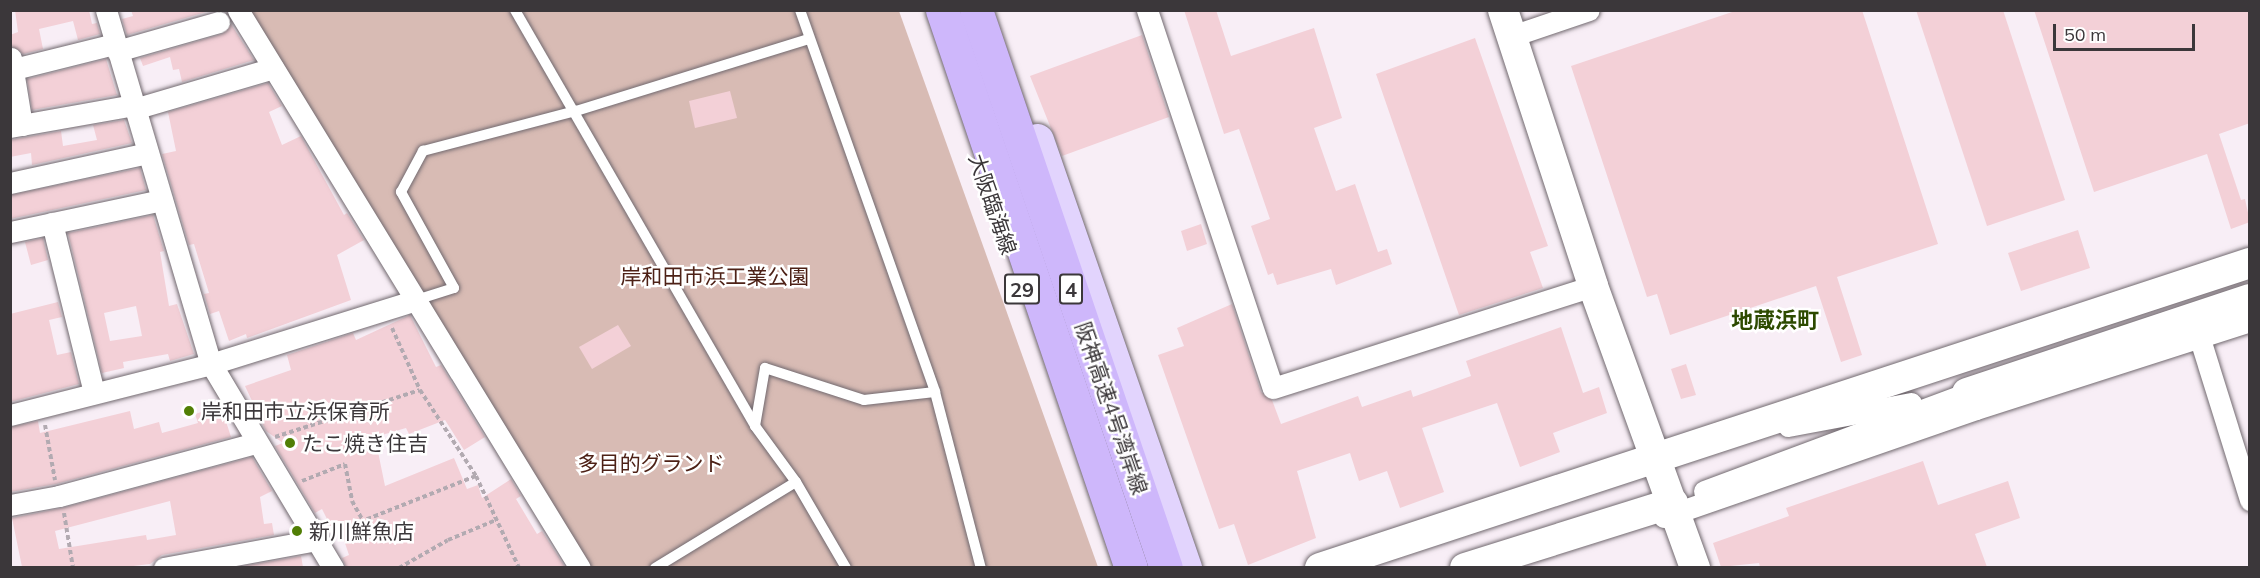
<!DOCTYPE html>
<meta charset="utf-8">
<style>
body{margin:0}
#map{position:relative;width:2260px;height:578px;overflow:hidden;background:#f8eef6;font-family:Mulish,"Noto Sans JP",sans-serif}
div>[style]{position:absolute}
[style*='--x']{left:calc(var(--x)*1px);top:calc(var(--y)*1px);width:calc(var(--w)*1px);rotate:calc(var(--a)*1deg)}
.green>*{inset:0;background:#d8bbb4}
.building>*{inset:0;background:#f3d0d7}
.path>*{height:4px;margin-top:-2px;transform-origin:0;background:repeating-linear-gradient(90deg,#b2aab1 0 4.5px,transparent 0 7.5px)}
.roads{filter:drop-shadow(0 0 2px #71696f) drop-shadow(0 0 2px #71696f)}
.lane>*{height:10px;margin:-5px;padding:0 5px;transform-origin:5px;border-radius:5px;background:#fff}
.street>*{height:21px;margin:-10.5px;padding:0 10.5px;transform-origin:10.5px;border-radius:10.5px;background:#fff}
.secondary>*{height:30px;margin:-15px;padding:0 15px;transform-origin:15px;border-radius:15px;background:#fff}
.primary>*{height:33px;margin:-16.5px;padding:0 16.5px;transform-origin:16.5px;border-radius:16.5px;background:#e2d4fd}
.highway>*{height:33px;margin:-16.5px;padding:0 16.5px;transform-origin:16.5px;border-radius:16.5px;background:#ceb7fb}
.dots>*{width:16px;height:16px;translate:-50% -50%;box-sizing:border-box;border:3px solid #fff;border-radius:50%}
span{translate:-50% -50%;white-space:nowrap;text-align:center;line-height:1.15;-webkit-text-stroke:5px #fff;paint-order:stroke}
.shield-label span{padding:2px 4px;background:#fff;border:2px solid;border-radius:4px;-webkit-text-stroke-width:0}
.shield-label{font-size:20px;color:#3b373a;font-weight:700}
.street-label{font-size:21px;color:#3b373a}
.park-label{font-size:21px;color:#4d2116}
.poi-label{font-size:21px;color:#3b373a}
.left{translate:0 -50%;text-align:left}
.neighbourhood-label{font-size:22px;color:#2d4a00;font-weight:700}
.frame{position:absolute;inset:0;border:12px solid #3b373a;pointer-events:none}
.scale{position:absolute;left:2053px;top:24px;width:142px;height:27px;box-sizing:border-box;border:3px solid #3b373a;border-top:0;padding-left:8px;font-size:18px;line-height:21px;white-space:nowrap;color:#3b373a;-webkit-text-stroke:4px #fff;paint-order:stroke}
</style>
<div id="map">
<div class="green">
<div style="clip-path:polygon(244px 11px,899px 11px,1098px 567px,587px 567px)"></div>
</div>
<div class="building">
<div style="clip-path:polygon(15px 10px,89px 10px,92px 24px,97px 23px,100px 34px,78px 40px,73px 21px,39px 29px,43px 49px,23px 54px,10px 45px,10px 35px,18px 32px)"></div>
<div style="clip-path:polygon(131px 10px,213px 10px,127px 35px,122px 19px,133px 16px)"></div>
<div style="clip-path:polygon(1184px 10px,1216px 10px,1231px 56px,1314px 28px,1342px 118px,1314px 128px,1336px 191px,1355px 184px,1378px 252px,1387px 249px,1392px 264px,1336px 285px,1331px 269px,1277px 285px,1273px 273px,1268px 275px,1251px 226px,1270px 219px,1239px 129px,1224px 134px)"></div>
<div style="clip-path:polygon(1738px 10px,1862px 10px,1938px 244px,1837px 277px,1862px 355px,1841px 362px,1816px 286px,1670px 335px,1657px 294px,1647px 297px,1571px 66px)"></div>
<div style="clip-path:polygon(1916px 10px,2003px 10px,2065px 200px,1987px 226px)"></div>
<div style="clip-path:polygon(2034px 10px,2250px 10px,2250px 123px,2219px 134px,2241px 200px,2245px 199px,2250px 222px,2231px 229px,2207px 154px,2094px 192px)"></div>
<div style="clip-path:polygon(231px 24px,254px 60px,182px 82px,179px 69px,173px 70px,170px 57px,143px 66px,140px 58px,222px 34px)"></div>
<div style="clip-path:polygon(1142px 35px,1169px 117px,1062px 156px,1030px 76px)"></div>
<div style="clip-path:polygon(1475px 38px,1548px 246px,1530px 252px,1543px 288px,1459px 315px,1376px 74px)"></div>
<div style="clip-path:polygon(106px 59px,117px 95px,32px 110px,27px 79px)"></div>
<div style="clip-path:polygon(268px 83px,282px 106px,269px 112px,282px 145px,301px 136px,344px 215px,347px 213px,364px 240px,337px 255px,351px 300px,247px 338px,246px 334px,229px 341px,219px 311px,210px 314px,204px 294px,209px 293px,194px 244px,189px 245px,162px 154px,176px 151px,168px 112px)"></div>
<div style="clip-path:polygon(730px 91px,737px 118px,695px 128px,689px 101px)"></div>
<div style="clip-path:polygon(124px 120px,132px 143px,32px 165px,31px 153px,10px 157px,10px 140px,61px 131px,63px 146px,97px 140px,93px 125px)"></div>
<div style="clip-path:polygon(140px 168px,146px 190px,10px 219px,10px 195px)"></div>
<div style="clip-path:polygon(evenodd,153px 215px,164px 251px,160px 252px,169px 306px,177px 304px,194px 354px,170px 361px,168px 354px,123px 362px,124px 368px,102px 373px,68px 233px,153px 215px,136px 306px,142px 336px,110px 341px,104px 313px,136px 306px)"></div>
<div style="clip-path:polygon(1201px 224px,1207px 244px,1187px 251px,1181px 231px)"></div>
<div style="clip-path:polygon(2078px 230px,2090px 268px,2021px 291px,2008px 253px)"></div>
<div style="clip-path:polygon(43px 238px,48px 260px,31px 265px,25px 242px)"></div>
<div style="clip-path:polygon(58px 302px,62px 317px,49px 320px,57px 355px,71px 352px,79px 384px,10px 402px,10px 314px)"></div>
<div style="clip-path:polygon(1232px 304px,1261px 392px,1272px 400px,1281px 424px,1358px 396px,1362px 407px,1411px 390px,1413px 397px,1471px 376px,1466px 361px,1561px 327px,1583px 393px,1599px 387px,1607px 413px,1553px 433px,1560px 452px,1520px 467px,1497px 403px,1422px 428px,1444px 492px,1400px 508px,1387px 471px,1359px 481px,1350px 453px,1297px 471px,1316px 538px,1248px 565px,1234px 524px,1219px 529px,1158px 355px,1184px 346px,1177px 328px)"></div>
<div style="clip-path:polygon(410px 315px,436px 367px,441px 365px,485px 437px,464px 450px,445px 420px,409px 434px,406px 428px,375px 437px,385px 486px,454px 458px,467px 489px,478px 485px,482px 498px,511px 479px,521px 496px,516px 499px,537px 534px,542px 531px,565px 567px,346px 567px,342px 558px,349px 555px,339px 525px,332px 529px,322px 509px,315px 513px,275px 446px,283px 443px,266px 431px,245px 386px,291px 370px,287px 355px,353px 333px,356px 340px)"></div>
<div style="clip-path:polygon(618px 325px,631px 346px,592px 369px,579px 347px)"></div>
<div style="clip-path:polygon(1686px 364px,1696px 395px,1681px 399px,1671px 369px)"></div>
<div style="clip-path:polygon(221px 406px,231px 437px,56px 484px,10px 492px,10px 427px,38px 421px,40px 433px,130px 411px,134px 429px,159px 422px,162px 433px,198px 423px,195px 414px)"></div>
<div style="clip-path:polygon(evenodd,252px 457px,272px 491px,260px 497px,264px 524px,272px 523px,274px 535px,162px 555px,150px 564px,125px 567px,22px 567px,12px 518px,62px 508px,252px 457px,170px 501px,176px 535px,147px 540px,146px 535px,59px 549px,55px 531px,170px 501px)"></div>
<div style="clip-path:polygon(1923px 461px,1938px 505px,2008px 481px,2020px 518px,1975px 534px,1987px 567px,1760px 567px,1759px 563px,1721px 567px,1713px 543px,1789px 516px,1786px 508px)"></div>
<div style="clip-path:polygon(301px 556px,303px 567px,238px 567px)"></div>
</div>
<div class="path">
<div style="--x:392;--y:328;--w:68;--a:65.7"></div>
<div style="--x:420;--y:390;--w:103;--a:56.9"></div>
<div style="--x:476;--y:476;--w:102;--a:64.9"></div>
<div style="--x:45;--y:425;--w:56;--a:79.7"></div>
<div style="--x:275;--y:437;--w:152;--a:-18"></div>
<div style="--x:302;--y:481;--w:46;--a:-21.6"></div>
<div style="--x:345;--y:464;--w:38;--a:79"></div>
<div style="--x:352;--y:501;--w:23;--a:61"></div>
<div style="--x:64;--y:513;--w:56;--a:80.7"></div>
<div style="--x:332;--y:533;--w:155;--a:-21.6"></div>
<div style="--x:399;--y:568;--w:56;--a:-29.7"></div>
<div style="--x:448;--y:540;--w:52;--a:-22.6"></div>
</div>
<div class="roads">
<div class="lane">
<div style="--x:515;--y:10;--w:480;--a:60"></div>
<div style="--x:755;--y:426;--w:69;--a:53.8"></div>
<div style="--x:796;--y:482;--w:99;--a:59.8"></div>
<div style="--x:800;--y:10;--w:405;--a:70.5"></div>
<div style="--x:935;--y:392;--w:182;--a:75.4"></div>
<div style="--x:413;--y:301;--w:43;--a:-17.6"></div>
<div style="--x:454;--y:288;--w:110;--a:-118.9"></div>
<div style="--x:401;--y:192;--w:47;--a:-61.8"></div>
<div style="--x:423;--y:151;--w:158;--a:-14.7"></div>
<div style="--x:576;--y:111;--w:244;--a:-17.2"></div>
<div style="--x:755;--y:426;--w:59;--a:-80.2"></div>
<div style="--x:765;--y:368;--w:104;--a:17.9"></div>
<div style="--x:864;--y:400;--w:71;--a:-6.4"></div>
<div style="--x:655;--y:568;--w:165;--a:-31.4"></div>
</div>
<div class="street">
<div style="--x:106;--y:10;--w:369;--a:73.5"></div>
<div style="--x:211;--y:364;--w:238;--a:59.1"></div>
<div style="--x:238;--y:10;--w:654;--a:58.5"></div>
<div style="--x:1147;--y:10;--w:398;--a:71.6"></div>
<div style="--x:1273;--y:388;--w:336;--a:-17.7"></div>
<div style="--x:1512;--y:36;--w:81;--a:-18.7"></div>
<div style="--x:117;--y:51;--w:106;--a:-15.9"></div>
<div style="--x:11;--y:58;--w:68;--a:80.7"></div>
<div style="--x:10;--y:70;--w:107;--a:-14"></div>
<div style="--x:134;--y:109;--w:145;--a:-16.4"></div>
<div style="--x:10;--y:127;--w:125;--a:-10.1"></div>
<div style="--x:10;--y:183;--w:141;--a:-12.3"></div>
<div style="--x:52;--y:223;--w:175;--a:76.1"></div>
<div style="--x:10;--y:232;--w:155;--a:-11.9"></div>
<div style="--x:2199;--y:336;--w:172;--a:72.7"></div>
<div style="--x:10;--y:415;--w:207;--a:-14.2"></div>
<div style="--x:211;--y:364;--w:212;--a:-17.3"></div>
<div style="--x:1788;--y:426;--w:125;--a:-10.6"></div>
<div style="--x:1704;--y:491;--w:281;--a:-20.4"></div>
<div style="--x:10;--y:505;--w:50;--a:-10.4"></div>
<div style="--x:59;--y:496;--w:204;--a:-15.1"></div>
<div style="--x:1664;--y:517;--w:330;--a:-19.1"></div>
<div style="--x:1976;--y:409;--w:288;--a:-17.8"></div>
<div style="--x:164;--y:568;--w:156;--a:-10.4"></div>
</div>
<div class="secondary">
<div style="--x:1503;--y:10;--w:290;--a:71.9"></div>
<div style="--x:1593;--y:286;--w:300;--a:70.1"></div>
<div style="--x:1967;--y:393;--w:298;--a:-18.4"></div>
<div style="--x:1320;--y:568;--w:979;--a:-18.16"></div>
<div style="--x:1465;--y:568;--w:218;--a:-17.4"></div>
</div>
<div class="primary">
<div style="--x:1037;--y:140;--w:453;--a:70.9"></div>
</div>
<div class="highway">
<div style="--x:942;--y:10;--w:589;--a:71.29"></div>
<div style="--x:976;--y:10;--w:589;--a:71.2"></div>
</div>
</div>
<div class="dots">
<div style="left:189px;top:411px;background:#517e05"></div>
<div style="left:290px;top:443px;background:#517e05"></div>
<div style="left:297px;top:531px;background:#517e05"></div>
</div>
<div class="shield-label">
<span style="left:1022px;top:289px">29</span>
<span style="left:1071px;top:289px">4</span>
</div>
<div class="street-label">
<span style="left:993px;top:204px;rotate:71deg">大阪臨海線</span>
<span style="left:1112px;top:408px;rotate:71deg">阪神高速4号湾岸線</span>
</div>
<div class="park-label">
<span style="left:715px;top:276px">岸和田市浜工業公園</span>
<span style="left:651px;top:463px">多目的グランド</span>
</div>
<div class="poi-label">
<span class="left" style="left:201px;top:411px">岸和田市立浜保育所</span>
<span class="left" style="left:302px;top:443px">たこ焼き住吉</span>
<span class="left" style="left:309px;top:531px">新川鮮魚店</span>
</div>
<div class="neighbourhood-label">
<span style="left:1775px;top:321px">地蔵浜町</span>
</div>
<div class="frame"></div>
<div class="scale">50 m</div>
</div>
